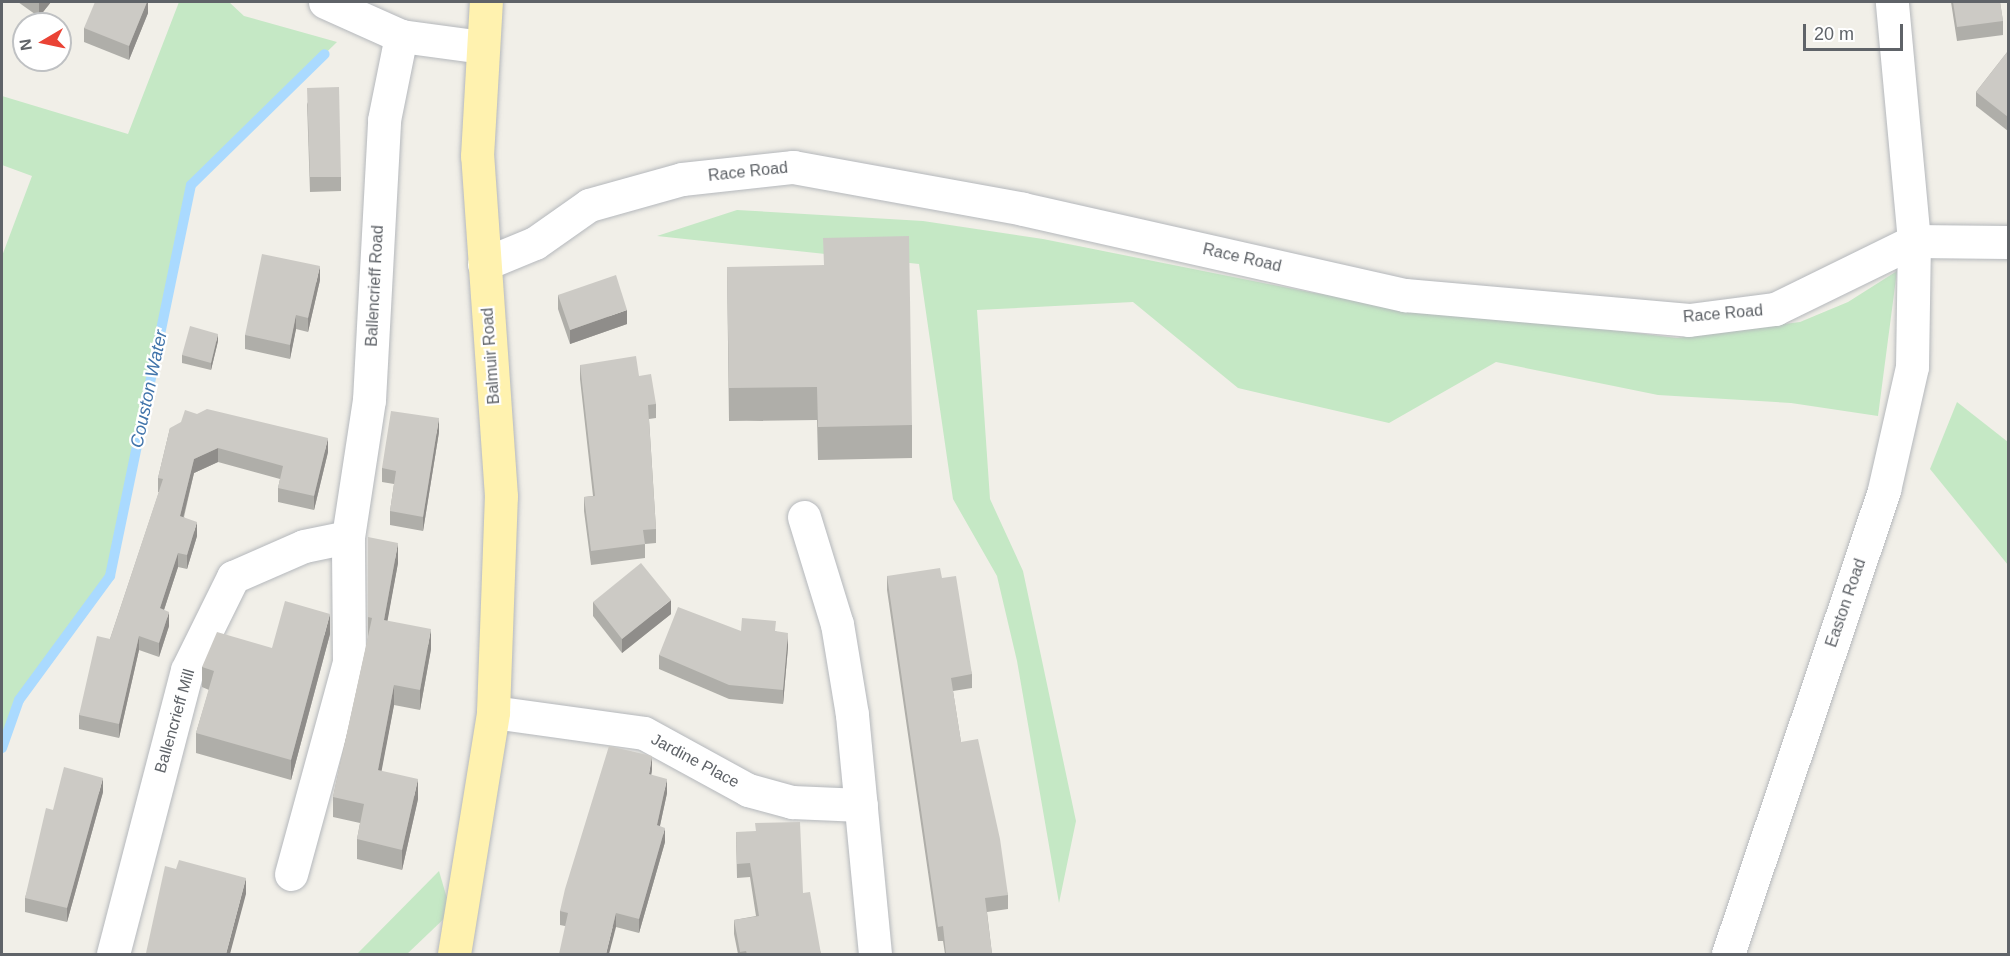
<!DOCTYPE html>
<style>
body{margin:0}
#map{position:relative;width:2010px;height:956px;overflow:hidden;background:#f1efe8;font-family:Arial,sans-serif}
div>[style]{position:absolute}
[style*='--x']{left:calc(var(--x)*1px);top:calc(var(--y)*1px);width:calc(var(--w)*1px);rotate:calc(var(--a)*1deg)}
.green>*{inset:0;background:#c5e8c5}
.stream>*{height:10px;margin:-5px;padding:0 5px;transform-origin:5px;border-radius:5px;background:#aadaff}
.roads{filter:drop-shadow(0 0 2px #b5b8bc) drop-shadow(0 0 2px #b5b8bc)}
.minor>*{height:33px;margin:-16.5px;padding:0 16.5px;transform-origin:16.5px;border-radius:16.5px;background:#fff}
.major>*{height:33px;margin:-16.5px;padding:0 16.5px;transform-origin:16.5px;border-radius:16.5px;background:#fff2af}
.wall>*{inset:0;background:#afaea9}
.shaded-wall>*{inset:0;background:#8f8d8a}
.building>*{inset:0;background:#cccac5}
span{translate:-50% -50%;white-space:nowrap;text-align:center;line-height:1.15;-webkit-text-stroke:4.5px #fff;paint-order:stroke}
.street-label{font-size:16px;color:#5f6368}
.water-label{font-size:18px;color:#4174aa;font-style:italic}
.frame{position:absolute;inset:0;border:3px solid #5f6368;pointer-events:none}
.north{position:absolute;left:12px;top:12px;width:60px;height:60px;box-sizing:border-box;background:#fff;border:2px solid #bfc1c3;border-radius:50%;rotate:261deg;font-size:16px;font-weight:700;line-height:24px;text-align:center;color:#5f6368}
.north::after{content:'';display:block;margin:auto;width:21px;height:27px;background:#ea4335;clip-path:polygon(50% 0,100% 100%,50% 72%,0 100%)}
.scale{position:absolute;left:1803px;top:24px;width:100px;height:27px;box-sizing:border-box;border:3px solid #5f6368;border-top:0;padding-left:8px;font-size:18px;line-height:21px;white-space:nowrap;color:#5f6368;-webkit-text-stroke:4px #fff;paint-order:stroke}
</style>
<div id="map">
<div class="green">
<div style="clip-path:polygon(179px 2px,229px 2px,244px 16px,337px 42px,191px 185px,110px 576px,19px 700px,2px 748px,2px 256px,32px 176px,2px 165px,2px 96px,128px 134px)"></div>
<div style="clip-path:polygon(737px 210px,923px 221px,1043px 239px,1314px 293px,1677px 338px,1800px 322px,1848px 302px,1897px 271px,1878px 416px,1791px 403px,1658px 395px,1496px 362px,1389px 423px,1238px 388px,1133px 302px,977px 310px,990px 499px,1023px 571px,1076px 821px,1059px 903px,1017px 661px,997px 576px,953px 499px,919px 264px,657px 236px)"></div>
<div style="clip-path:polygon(1957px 402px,2008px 442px,2008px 565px,1930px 469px)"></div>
<div style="clip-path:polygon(439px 871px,451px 912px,407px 954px,357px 954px)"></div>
</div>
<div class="stream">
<div style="--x:2;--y:748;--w:51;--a:-70.5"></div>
<div style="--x:19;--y:700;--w:154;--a:-53.7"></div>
<div style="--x:110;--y:576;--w:399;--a:-78.3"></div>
<div style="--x:191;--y:185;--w:187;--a:-44.4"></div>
</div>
<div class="roads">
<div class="minor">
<div style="--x:325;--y:2;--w:83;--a:24.1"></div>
<div style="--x:401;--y:36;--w:82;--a:7.7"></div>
<div style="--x:484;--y:264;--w:55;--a:-22.4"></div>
<div style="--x:535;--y:243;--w:66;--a:-35.1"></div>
<div style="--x:589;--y:205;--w:97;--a:-15.6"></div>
<div style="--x:682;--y:179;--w:112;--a:-6.2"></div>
<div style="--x:793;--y:167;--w:234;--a:10.3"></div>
<div style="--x:1023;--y:209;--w:392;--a:12.7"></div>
<div style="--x:1405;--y:295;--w:285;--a:5"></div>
<div style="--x:1689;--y:320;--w:87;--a:-7.3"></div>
<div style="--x:1775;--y:309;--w:155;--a:-26.1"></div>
<div style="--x:1914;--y:241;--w:94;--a:0.6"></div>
<div style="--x:804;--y:517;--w:112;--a:72.9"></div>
<div style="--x:837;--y:624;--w:92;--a:80.6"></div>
<div style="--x:852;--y:715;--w:240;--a:84.5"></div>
<div style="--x:493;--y:712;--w:152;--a:7.9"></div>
<div style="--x:644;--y:733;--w:119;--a:28.7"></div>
<div style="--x:748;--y:790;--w:46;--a:15.3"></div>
<div style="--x:792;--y:802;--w:69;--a:2.5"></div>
<div style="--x:291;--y:874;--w:220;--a:-74.7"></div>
<div style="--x:349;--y:662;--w:125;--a:-90.5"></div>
<div style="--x:348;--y:537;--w:139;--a:-81.3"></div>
<div style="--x:369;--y:400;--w:280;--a:-86.9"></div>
<div style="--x:384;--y:120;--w:86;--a:-78.6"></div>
<div style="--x:113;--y:954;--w:293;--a:-75.4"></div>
<div style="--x:187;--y:670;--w:104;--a:-63.7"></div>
<div style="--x:233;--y:577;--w:77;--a:-23.6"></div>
<div style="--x:304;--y:546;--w:45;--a:-11.6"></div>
<div style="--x:1728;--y:954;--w:490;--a:-71.4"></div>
<div style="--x:1884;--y:490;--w:126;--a:-77.2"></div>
<div style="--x:1912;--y:367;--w:126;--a:-89.1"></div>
<div style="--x:1914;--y:241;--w:240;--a:-95.3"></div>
</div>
<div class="major">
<div style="--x:454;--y:954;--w:245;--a:-80.8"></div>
<div style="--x:493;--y:712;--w:216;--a:-87.9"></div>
<div style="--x:501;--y:496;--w:341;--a:-94"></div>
<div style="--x:477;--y:156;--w:154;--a:-86.7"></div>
</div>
</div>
<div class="wall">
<div style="clip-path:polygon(18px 2px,51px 2px,39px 17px)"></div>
<div style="clip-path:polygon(148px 2px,148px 13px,129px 60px,84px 42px,84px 28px)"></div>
<div style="clip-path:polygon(1951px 2px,2000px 2px,2003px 21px,2003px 35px,1957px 41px)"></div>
<div style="clip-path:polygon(2008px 51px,2008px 131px,1976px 106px,1976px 92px)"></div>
<div style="clip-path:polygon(307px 102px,341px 177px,341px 191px,310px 192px)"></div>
<div style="clip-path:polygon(727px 267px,912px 425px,912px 458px,818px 460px,817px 420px,729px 421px)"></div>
<div style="clip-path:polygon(320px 280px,308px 332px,296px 329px,290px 359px,245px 349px,245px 335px)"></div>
<div style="clip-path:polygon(558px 295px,627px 324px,570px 344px,558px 309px)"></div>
<div style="clip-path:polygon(218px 341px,211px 370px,182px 363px,182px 355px)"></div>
<div style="clip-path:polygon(580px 365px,639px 376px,656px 404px,656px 418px,649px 419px,656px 529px,656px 543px,645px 544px,645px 558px,591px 565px,584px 511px,584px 497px,593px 496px,580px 379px)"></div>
<div style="clip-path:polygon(170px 428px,328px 452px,314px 510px,278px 502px,278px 488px,280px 479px,218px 462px,194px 473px,184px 517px,197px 536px,187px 569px,178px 567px,164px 610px,169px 626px,159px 657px,139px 650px,119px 738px,79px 729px,79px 715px,110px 639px,159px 492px,158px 492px,158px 478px)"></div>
<div style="clip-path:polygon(439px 432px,423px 531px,390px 525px,390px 511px,394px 484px,382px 482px,382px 468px)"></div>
<div style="clip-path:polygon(368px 537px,398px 563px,387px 621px,431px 649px,420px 710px,394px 705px,381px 771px,418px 799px,402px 870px,357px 859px,357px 839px,360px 823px,333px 817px,333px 797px,368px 638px)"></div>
<div style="clip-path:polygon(887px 576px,942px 578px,972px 674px,972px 688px,953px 691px,961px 742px,1008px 895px,1008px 909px,987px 912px,992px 954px,945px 954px,943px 941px,938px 941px,887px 590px)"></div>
<div style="clip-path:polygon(593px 602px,671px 614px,622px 653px,593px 616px)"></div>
<div style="clip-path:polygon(741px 631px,776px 631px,788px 647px,783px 704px,729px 699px,659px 669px,659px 655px)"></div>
<div style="clip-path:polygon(330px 634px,291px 780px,196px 753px,196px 733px,209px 690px,202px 687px,202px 667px,272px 648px)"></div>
<div style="clip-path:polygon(652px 770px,651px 775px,667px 793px,660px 826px,665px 842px,639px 933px,616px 927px,565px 926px,560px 925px,560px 911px)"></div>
<div style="clip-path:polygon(103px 792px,67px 922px,25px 912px,25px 898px,53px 810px)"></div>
<div style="clip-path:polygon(736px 832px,803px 893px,821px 954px,738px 954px,734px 934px,734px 920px,756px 916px,750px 877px,737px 878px)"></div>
</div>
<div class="shaded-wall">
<div style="clip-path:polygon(40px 2px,51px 2px,39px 17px,39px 3px)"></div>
<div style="clip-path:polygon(147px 2px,148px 2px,148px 13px,129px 60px,129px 46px)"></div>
<div style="clip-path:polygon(320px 266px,320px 280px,308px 332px,308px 318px)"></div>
<div style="clip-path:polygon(627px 310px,627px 324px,570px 344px,570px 330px)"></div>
<div style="clip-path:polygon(296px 315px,296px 329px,290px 359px,290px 345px)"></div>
<div style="clip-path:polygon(218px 334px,218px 341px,211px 370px,211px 363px)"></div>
<div style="clip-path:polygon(439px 418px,439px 432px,423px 531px,423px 517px)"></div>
<div style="clip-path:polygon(328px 438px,328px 452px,314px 510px,314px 496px)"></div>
<div style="clip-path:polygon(218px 448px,218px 462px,194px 473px,180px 530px,180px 516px,194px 459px)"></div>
<div style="clip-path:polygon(197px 522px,197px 536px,187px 569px,187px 555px)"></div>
<div style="clip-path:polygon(398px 543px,398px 563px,384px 640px,384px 620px)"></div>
<div style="clip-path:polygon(178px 553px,178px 567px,160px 622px,160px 608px)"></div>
<div style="clip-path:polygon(671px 600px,671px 614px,622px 653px,622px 639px)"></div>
<div style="clip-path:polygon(169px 612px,169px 626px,159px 657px,159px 643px)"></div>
<div style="clip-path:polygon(330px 614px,330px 634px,291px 780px,291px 760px)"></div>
<div style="clip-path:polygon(431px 629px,431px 649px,420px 710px,420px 690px)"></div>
<div style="clip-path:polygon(788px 633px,788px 647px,783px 704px,783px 690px)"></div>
<div style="clip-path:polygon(139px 636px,139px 650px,119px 738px,119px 724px)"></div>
<div style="clip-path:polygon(394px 685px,394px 705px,378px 790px,378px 770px)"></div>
<div style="clip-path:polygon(652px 756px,652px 770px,649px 788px,649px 774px)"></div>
<div style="clip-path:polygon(103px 778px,103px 792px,67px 922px,67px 908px)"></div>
<div style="clip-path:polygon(418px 779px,418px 799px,402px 870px,402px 850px)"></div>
<div style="clip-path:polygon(667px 779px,667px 793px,657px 839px,657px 825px)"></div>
<div style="clip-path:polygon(665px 828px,665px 842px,639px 933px,639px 919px)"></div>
<div style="clip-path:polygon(246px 878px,246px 894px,230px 954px,226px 954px)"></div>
<div style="clip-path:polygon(616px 913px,616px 927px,609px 954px,606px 954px)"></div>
</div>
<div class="building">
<div style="clip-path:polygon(95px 2px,147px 2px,129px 46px,84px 28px)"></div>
<div style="clip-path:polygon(1953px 2px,2000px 2px,2003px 21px,1957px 27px)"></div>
<div style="clip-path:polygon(2008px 51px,2008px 117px,1976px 92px)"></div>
<div style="clip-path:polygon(339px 87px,341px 177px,310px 177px,307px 88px)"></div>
<div style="clip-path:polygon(909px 236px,912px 425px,818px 427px,817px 387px,729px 388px,727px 267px,824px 265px,823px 238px)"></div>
<div style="clip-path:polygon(262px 254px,320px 266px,308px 318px,296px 315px,290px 345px,245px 335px)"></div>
<div style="clip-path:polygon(616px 275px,627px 310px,570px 330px,558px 295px)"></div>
<div style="clip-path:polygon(190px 326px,218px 334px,211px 363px,182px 355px)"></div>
<div style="clip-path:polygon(636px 356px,639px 376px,651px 374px,656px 404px,648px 405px,656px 529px,643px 530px,645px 544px,591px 551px,584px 497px,595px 496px,580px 365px)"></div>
<div style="clip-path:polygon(207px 409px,328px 438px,314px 496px,278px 488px,283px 466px,218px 448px,194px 459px,180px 516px,197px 522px,187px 555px,178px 553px,160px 608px,169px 612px,159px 643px,139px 636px,119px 724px,79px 715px,97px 636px,110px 639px,163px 479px,158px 478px,170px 428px,181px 422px,185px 410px,197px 414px)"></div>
<div style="clip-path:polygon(391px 411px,439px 418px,423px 517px,390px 511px,396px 471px,382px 468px)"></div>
<div style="clip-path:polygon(368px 537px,398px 543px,384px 620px,431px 629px,420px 690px,394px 685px,378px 770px,418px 779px,402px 850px,357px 839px,364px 804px,333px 797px,372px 618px,368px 617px)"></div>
<div style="clip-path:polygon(641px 563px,671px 600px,622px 639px,593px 602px)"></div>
<div style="clip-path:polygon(940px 568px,942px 578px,956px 576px,972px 674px,951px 678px,961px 742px,978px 739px,1000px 839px,1008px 895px,985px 898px,992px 954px,946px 954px,943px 926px,938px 927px,887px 576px)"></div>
<div style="clip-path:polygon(285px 601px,330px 614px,291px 760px,196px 733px,214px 671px,202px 667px,217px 632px,272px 648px)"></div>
<div style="clip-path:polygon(678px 607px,741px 631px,742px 618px,776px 621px,775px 631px,788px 633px,783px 690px,729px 685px,659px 655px)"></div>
<div style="clip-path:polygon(609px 746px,652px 756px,649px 774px,667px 779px,657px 825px,665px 828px,639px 919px,616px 913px,606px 954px,559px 954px,568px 913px,560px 911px,565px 889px)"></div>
<div style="clip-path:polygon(64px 767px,103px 778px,67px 908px,25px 898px,46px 808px,53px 810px)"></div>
<div style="clip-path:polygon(800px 822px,803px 893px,810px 892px,821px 954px,747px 954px,746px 951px,740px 952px,734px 920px,759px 916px,750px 863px,737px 864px,736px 832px,756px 831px,755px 823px)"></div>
<div style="clip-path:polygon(179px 860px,246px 878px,226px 954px,153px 954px,146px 953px,165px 866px,176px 869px)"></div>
</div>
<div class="street-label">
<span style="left:748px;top:172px;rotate:-6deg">Race Road</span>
<span style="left:1242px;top:258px;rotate:13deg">Race Road</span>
<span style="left:375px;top:286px;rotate:-87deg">Ballencrieff Road</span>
<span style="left:1723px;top:314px;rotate:-5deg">Race Road</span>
<span style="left:491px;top:356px;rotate:-94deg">Balmuir Road</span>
<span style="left:1846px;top:603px;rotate:-71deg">Easton Road</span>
<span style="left:175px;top:721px;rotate:-74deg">Ballencrieff Mill</span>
<span style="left:695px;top:761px;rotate:28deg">Jardine Place</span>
</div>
<div class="water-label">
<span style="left:149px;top:389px;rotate:-78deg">Couston Water</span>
</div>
<div class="frame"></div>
<div class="north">N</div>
<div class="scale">20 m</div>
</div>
